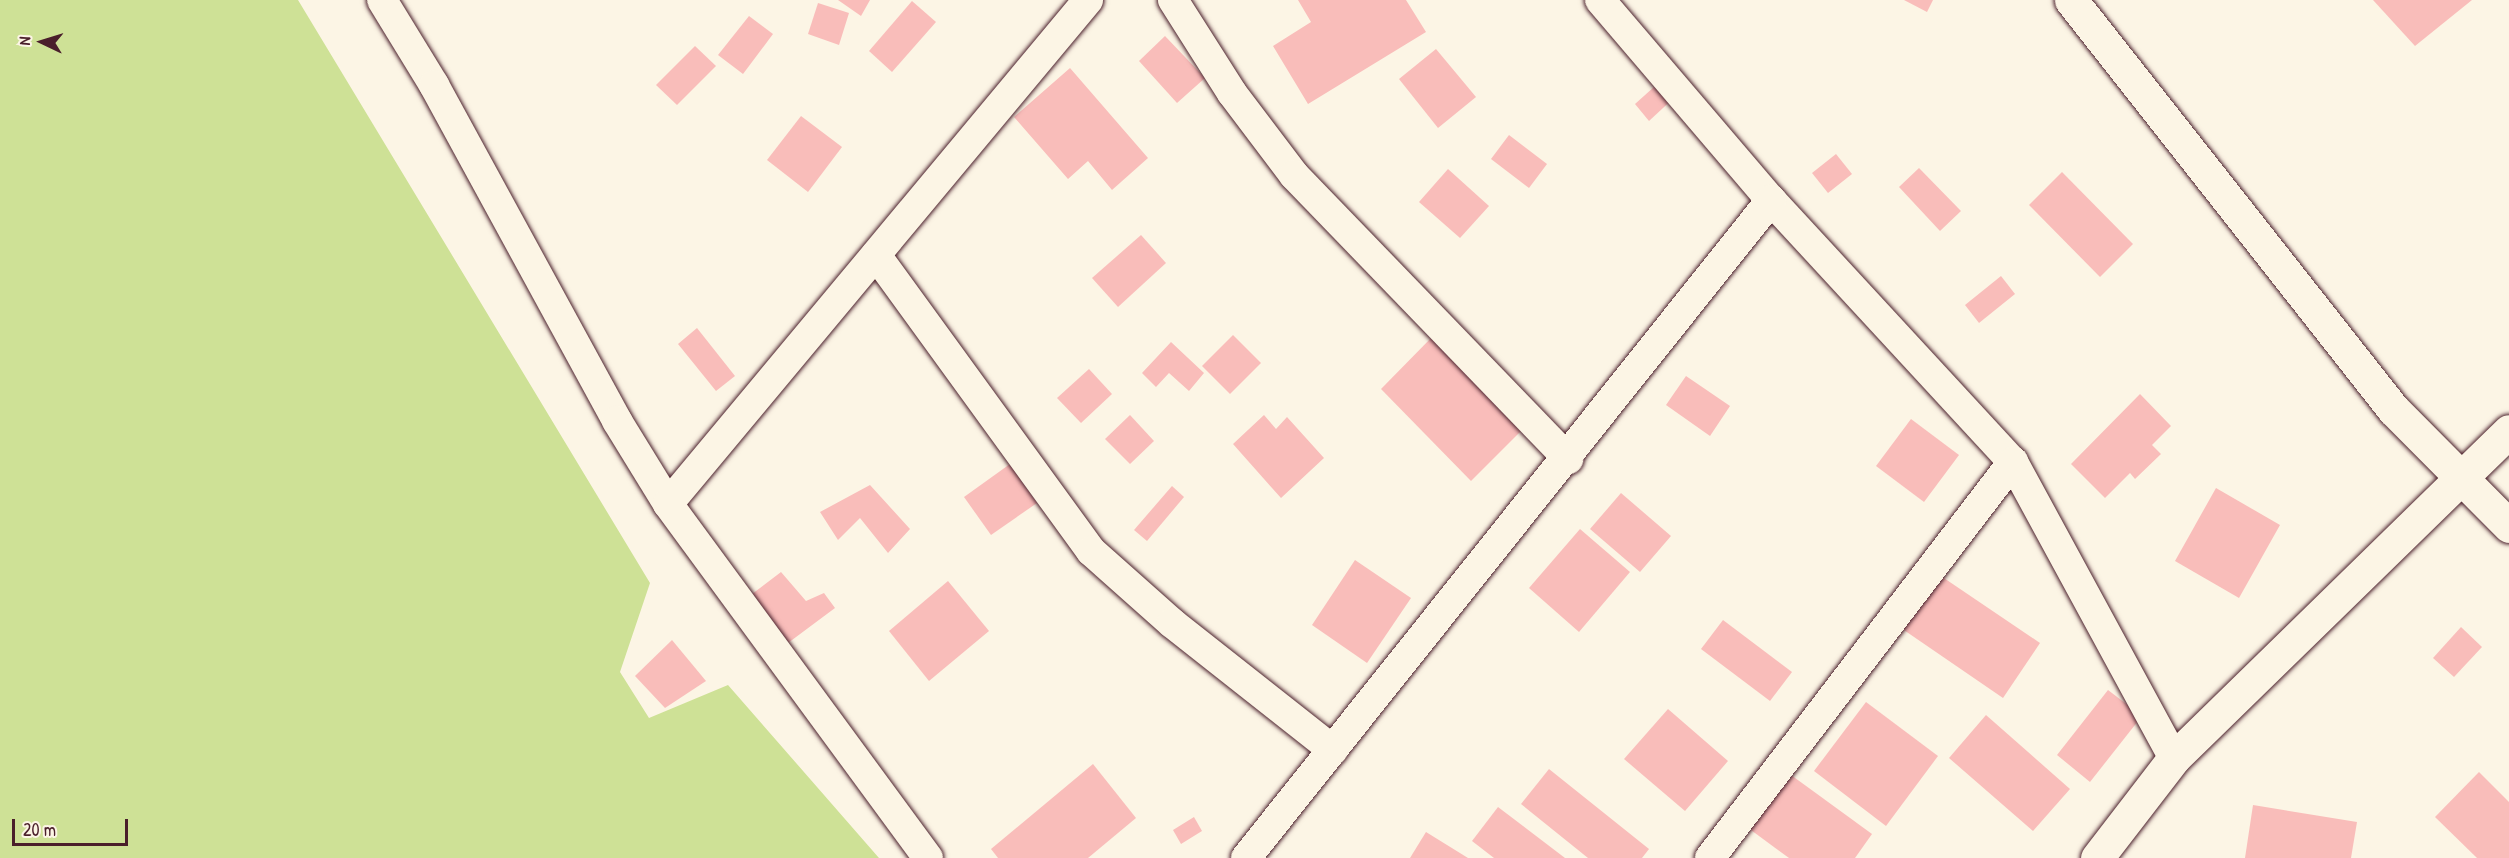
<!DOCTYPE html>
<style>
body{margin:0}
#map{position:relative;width:2509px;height:858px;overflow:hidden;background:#fcf5e5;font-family:"Patrick Hand",sans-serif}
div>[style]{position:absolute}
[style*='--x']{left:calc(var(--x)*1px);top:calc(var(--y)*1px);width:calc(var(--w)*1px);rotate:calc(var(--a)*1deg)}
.green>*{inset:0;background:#cee196}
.building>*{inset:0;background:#f9bdba}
.roads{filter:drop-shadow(0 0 2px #4a1f2b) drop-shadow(0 0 2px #4a1f2b)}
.minor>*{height:30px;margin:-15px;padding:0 15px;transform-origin:15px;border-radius:15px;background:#fcf5e5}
.tertiary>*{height:33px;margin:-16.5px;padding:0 16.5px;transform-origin:16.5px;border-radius:16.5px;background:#fcf5e5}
.secondary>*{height:33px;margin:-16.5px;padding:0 16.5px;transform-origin:16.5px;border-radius:16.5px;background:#fcf5e5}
span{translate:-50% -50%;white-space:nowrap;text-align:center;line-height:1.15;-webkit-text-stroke:6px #fcf5e5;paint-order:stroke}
.north{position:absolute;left:12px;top:12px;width:60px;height:60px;-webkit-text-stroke:4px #fcf5e5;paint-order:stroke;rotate:274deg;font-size:16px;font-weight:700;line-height:24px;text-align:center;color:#4a1f2b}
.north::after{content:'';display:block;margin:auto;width:21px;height:27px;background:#4a1f2b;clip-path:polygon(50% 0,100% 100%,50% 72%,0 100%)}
.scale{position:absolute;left:12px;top:819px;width:116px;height:27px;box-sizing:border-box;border:3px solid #4a1f2b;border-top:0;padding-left:8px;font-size:18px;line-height:21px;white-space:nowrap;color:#4a1f2b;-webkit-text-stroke:4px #fcf5e5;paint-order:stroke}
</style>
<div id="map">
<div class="green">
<div style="clip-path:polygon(0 0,298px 0,650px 583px,620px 672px,649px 718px,728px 685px,879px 858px,0 858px)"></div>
</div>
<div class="building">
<div style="clip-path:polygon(838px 0,870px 0,861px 16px)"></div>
<div style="clip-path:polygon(1298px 0,1406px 0,1426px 32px,1308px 104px,1273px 46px,1311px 22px)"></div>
<div style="clip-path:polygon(1904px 0,1933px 0,1927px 12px)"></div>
<div style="clip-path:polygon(2373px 0,2472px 0,2415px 46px)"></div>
<div style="clip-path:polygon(912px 1px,936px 22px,892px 72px,869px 51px)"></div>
<div style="clip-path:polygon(818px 3px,849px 13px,839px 45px,808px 34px)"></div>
<div style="clip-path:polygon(749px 16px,773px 34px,743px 74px,718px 55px)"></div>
<div style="clip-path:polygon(1165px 36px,1205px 78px,1177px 103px,1139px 61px)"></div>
<div style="clip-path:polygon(695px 46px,716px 66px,677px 105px,656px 85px)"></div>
<div style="clip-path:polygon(1436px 49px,1476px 97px,1438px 128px,1399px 79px)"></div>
<div style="clip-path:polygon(1070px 68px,1148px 158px,1112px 190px,1088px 161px,1068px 179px,1014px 117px)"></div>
<div style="clip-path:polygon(1664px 78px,1677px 95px,1649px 121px,1635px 104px)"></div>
<div style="clip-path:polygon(801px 116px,842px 147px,808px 192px,767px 160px)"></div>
<div style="clip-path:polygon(1509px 135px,1547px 164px,1529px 188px,1491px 159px)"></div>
<div style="clip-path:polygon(1836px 154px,1852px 174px,1828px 193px,1812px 173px)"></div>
<div style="clip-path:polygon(1919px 168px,1961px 211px,1940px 231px,1899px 187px)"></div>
<div style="clip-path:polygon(1448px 169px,1489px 206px,1460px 238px,1419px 202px)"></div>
<div style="clip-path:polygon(2062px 172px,2133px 244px,2100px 277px,2029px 205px)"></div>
<div style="clip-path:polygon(1141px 235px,1166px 263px,1118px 307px,1092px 278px)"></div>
<div style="clip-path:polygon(2001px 276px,2015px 294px,1979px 323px,1965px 305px)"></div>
<div style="clip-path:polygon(697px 328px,735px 376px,716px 391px,678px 344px)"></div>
<div style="clip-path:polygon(1233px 335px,1261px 363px,1230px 394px,1202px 366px)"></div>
<div style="clip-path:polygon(1434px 335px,1525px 427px,1471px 481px,1381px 389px)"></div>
<div style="clip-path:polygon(1171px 342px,1204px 373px,1189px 391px,1169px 373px,1156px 387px,1142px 373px)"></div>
<div style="clip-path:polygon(1089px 369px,1112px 394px,1081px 423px,1057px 398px)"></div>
<div style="clip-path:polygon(1686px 376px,1730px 406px,1710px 436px,1666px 405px)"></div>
<div style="clip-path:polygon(2140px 394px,2171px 426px,2152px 445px,2161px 454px,2135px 479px,2130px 473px,2105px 498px,2071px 464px)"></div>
<div style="clip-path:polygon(1130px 415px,1154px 441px,1130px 464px,1105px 439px)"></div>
<div style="clip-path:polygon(1264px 415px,1276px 429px,1287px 417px,1324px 458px,1281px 498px,1233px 444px)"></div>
<div style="clip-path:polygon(1911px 419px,1959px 455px,1924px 502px,1876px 466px)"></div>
<div style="clip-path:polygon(1010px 464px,1037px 503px,991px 535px,964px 497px)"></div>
<div style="clip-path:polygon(870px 485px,910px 529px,888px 553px,860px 518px,838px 540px,820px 512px)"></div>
<div style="clip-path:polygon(1172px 486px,1184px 497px,1147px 541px,1134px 530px)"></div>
<div style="clip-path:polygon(2216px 488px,2280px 525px,2239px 598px,2175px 561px)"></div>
<div style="clip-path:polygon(1621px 493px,1671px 536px,1640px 572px,1590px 529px)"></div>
<div style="clip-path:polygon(1580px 529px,1630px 572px,1579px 632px,1529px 588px)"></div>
<div style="clip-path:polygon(1355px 560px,1411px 598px,1367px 663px,1312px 625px)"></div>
<div style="clip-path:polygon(781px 572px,806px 601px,824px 593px,835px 608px,788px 643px,752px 594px)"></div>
<div style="clip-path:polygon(1935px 572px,2040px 643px,2003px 698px,1898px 626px)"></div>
<div style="clip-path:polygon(948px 581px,989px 631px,929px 681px,889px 631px)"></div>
<div style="clip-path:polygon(1723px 620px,1792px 672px,1770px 701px,1701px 649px)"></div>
<div style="clip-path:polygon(2461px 627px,2482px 647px,2454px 677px,2433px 658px)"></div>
<div style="clip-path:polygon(672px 640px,706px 681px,665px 708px,635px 676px)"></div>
<div style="clip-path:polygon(2108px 690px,2142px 716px,2090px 782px,2057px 755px)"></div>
<div style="clip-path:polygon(1866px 702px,1938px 756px,1886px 826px,1814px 771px)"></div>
<div style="clip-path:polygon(1668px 709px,1728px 761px,1685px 811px,1624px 759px)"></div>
<div style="clip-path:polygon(1986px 715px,2070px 789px,2033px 831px,1949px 758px)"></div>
<div style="clip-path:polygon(1093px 764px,1136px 818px,1088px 858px,998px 858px,991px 849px)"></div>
<div style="clip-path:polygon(1776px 764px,1872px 834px,1855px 858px,1789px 858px,1736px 819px)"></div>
<div style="clip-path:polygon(1549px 769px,1649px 849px,1642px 858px,1588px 858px,1521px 804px)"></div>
<div style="clip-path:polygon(2479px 772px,2509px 802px,2509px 858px,2477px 858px,2435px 817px)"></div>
<div style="clip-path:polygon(2253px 805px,2357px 822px,2351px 858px,2245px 858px)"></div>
<div style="clip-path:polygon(1498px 807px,1565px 858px,1494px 858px,1472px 841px)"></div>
<div style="clip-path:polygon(1194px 817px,1202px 831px,1181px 844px,1173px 830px)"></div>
<div style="clip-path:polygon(1426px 832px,1468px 858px,1410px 858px)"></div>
</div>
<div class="roads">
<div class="minor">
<div style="--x:382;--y:0;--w:100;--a:58.5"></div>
<div style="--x:434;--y:85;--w:383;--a:61.4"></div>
<div style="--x:617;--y:421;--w:97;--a:58.4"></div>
<div style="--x:668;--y:504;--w:439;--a:53.7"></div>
<div style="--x:1173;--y:0;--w:110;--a:57.6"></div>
<div style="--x:1232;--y:93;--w:103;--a:52.9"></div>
<div style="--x:1294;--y:175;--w:395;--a:46"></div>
<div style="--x:1600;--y:0;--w:263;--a:49.5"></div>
<div style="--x:1771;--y:200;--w:357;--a:47.3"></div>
<div style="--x:2013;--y:462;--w:337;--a:61.5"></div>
<div style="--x:876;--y:255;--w:366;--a:54"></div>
<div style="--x:1091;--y:551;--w:108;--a:41.6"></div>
<div style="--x:1172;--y:623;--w:205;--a:38.3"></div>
<div style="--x:668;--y:504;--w:656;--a:-50.19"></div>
<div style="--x:1246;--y:858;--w:842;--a:-51.41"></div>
<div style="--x:1710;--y:858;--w:499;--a:-52.6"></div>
</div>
<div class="tertiary">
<div style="--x:2071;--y:0;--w:521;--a:51.79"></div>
<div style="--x:2393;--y:409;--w:165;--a:45.2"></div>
</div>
<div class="secondary">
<div style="--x:2097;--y:858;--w:126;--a:-52.4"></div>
<div style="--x:2174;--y:758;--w:468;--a:-44.3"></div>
</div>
</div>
<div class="north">N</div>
<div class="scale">20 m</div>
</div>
